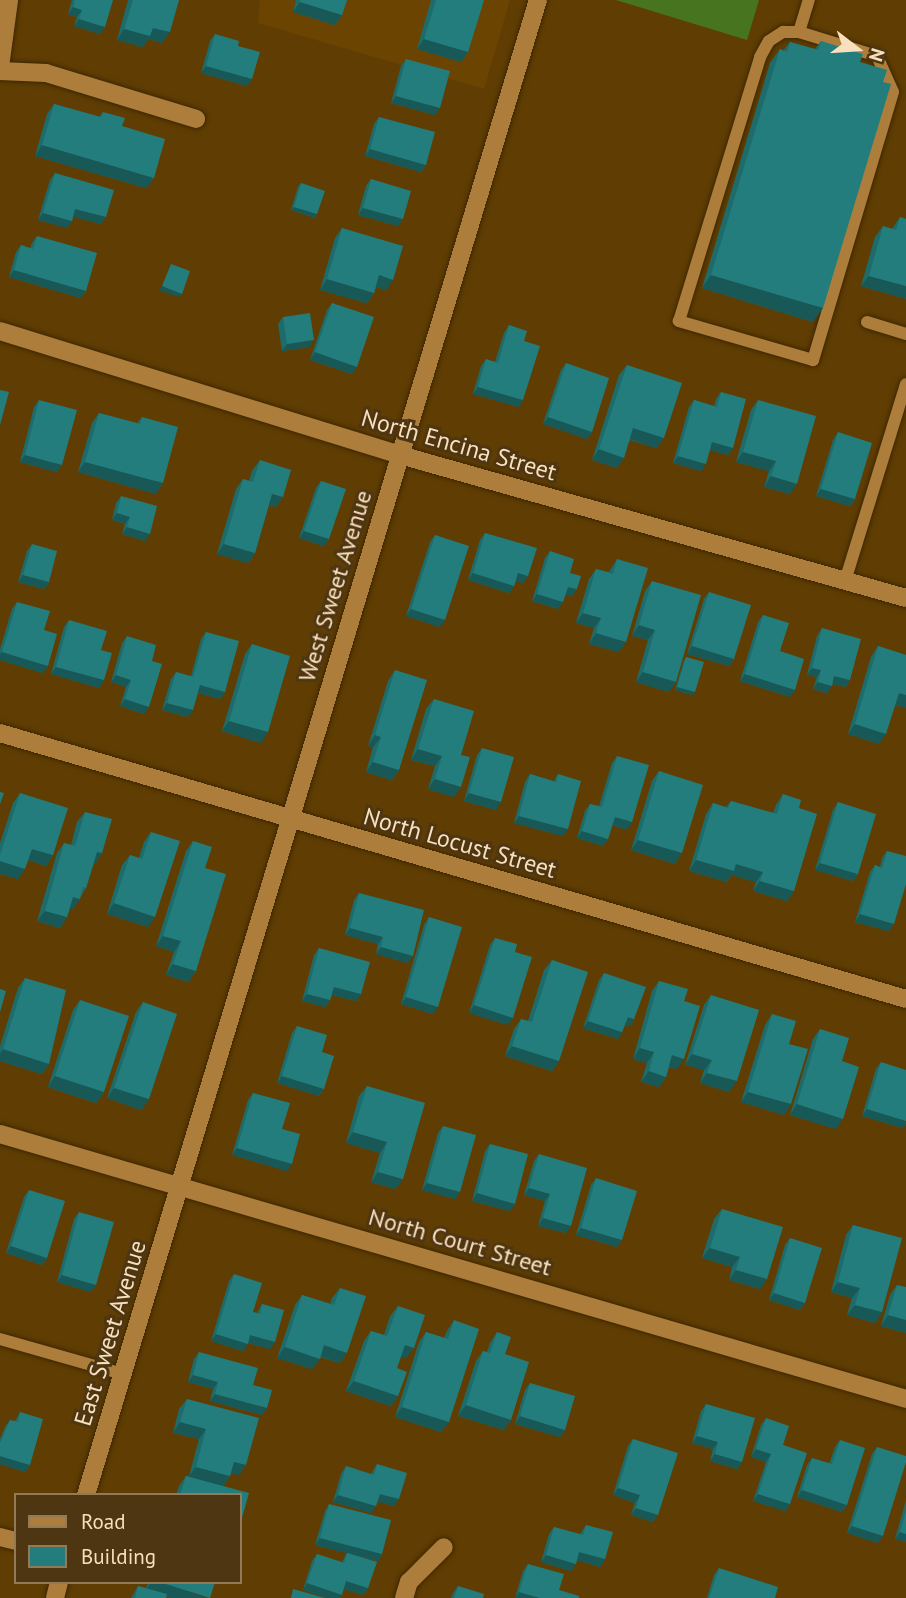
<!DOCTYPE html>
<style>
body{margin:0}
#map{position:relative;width:906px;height:1598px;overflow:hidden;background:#603e03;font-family:"PT Sans",sans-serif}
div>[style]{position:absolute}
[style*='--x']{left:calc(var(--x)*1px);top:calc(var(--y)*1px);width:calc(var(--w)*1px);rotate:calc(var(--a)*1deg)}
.built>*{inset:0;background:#6a4400}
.green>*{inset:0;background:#47751f}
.roads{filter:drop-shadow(0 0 2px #3f2701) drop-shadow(0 0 2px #3f2701)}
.lane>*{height:12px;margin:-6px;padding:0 6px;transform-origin:6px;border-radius:6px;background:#ad7e3b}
.street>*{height:18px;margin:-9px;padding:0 9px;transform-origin:9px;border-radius:9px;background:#ad7e3b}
.secondary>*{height:18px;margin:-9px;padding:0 9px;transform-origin:9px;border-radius:9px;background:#ad7e3b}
.wall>*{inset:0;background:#1d6c6b}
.shaded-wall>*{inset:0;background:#185857}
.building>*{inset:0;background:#227d7c}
span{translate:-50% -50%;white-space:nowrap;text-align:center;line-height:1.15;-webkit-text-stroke:6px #4f3612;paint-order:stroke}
.street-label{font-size:24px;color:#f8dfbe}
.legend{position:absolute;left:14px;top:1493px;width:228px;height:91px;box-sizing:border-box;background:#4f3612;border:2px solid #937a57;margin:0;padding:9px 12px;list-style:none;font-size:21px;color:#f8dfbe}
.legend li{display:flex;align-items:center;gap:14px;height:35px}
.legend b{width:35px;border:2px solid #937a57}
.north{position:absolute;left:822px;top:14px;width:70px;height:70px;-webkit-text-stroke:5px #4f3612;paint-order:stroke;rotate:107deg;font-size:19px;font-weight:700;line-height:28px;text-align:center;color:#f8dfbe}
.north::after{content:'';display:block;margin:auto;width:24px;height:32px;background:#f8dfbe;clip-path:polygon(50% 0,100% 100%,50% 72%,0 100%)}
</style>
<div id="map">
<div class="built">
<div style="clip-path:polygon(260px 0,510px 0,484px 89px,258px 23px)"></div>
</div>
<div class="green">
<div style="clip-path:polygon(616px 0,759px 0,747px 40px)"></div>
</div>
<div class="roads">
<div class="lane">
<div style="--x:783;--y:32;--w:16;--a:0"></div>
<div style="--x:799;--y:32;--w:82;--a:17.1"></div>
<div style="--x:877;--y:56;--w:39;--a:66"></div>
<div style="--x:893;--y:92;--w:280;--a:106.6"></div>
<div style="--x:813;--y:360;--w:140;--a:-163.8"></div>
<div style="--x:679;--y:321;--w:276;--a:-72.9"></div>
<div style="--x:760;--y:57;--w:18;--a:-61"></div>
<div style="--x:769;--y:41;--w:17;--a:-33"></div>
<div style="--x:799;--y:32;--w:34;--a:-73"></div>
<div style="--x:867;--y:322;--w:41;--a:17.1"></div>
<div style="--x:845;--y:581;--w:206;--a:-72.8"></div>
<div style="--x:0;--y:1339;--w:128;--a:15.9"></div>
</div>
<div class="street">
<div style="--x:0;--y:71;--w:46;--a:2.5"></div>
<div style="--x:46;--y:73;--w:157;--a:17"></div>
<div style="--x:0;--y:331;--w:419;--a:17.2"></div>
<div style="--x:400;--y:455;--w:526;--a:15.78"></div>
<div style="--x:0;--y:733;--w:944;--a:16.36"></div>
<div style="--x:0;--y:1134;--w:944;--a:16.3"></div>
<div style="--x:86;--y:1495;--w:1562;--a:-73.18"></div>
<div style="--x:0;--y:1537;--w:16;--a:14"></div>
<div style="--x:55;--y:1598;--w:16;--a:-76"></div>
<div style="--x:404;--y:1598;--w:17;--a:-73"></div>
<div style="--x:409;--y:1582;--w:49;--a:-45"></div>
</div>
<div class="secondary">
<div style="--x:0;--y:67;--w:68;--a:-82.3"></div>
</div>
</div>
<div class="wall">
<div style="clip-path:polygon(72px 0,113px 0,100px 34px,74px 26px,77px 17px,68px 14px)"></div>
<div style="clip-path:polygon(128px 0,179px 0,162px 43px,148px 39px,143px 47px,117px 40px)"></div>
<div style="clip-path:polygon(296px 0,347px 0,342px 15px,335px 25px,293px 12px)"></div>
<div style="clip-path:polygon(431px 0,484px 0,468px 52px,461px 62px,417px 49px)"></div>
<div style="clip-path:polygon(215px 34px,238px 46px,247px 86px,201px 73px,210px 41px)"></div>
<div style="clip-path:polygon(821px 41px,860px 62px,813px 322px,702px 288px,770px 63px,780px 49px,783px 51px,790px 42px,815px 49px)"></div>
<div style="clip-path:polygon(406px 59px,435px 115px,391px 103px,401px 66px)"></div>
<div style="clip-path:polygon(54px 104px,99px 117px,103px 112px,154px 178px,146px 188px,35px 156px,47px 114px)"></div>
<div style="clip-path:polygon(379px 117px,426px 165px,421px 172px,365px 156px,374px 124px)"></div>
<div style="clip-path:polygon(55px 173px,101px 224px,73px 216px,72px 221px,67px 228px,38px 220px,50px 180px)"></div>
<div style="clip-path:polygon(371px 179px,398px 226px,358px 215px,366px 186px)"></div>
<div style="clip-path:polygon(301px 183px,315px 218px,291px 210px,298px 187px)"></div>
<div style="clip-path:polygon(900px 217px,906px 219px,906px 299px,861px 286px,875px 237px,883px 226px,892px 229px)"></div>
<div style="clip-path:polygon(342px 228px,386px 290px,376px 287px,374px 293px,367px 303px,320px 290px,335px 238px)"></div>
<div style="clip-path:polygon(37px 236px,81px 298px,9px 277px,16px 252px,21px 245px,30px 248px,32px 243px)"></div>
<div style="clip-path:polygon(332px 303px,352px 374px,310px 360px,327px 310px)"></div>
<div style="clip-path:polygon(283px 317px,309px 347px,282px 351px,278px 324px)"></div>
<div style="clip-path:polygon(509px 325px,524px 341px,519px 407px,473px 394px,481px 366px,486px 359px,495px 362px,504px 333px)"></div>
<div style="clip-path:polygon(566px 363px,592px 432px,587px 439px,543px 424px,561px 370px)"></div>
<div style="clip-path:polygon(627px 365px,664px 438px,656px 448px,630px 440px,617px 468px,592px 460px,619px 375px)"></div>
<div style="clip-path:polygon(721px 392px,733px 448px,728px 455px,710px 450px,701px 471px,673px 463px,689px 407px,694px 400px,714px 406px,716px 399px)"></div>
<div style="clip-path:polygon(39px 400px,57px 472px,20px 462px,34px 407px)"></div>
<div style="clip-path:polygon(758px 400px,790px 494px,764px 487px,769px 471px,736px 462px,751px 410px)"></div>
<div style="clip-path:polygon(99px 413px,137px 423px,142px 417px,156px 494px,78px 472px,92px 423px)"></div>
<div style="clip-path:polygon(838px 432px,855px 499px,850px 506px,816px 496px,833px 440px)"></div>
<div style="clip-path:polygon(260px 460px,276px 507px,269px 505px,255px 553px,248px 563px,217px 554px,236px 489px,243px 479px,249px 481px,252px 471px)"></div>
<div style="clip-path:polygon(321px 481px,324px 546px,299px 538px,316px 488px)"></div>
<div style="clip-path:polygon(121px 496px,145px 541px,122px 534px,125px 524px,112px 520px,116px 503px)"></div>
<div style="clip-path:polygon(485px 533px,528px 576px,523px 583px,516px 581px,514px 586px,509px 593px,468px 580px,480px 540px)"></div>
<div style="clip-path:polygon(435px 535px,440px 627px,406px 616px,430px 542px)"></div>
<div style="clip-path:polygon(32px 544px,49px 582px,44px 589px,18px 582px,27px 551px)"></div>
<div style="clip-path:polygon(550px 551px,570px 573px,577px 589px,572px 596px,565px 594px,558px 609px,532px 601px,545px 558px)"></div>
<div style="clip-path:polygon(617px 559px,619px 652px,589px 644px,594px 628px,576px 623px,589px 579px,596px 569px,609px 572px)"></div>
<div style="clip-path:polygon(652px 581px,669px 692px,636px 682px,648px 640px,632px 636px,645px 591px)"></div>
<div style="clip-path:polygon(709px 592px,734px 659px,729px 666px,687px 654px,704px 599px)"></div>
<div style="clip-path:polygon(17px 602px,44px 630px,43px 673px,0 660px,0 649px,12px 609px)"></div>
<div style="clip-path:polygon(763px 615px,780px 651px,790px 697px,740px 681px,758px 622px)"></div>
<div style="clip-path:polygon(69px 620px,101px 650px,104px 680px,99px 688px,51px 674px,64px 627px)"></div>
<div style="clip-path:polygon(822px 628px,850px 680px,845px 687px,832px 684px,827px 693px,813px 689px,817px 677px,807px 675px,817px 636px)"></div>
<div style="clip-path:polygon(206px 632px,225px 692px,220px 699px,198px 693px,188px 717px,162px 710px,171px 679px,176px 672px,191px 676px,201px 639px)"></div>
<div style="clip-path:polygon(127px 636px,152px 661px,144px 714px,120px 706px,126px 687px,111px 682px,122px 643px)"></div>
<div style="clip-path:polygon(252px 644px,261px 743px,222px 731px,245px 654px)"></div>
<div style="clip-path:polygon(878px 646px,906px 655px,906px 708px,895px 705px,879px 744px,848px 734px,871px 657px)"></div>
<div style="clip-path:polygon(686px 657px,692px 695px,675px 690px,684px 660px)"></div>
<div style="clip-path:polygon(395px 670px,399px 770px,392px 780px,366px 772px,373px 747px,368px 746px,388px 681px)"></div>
<div style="clip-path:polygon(434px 699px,454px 797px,428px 789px,435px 766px,411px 760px,426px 709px)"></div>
<div style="clip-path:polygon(482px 748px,496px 810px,464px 801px,477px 755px)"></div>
<div style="clip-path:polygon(617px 756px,627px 830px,612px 825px,608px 839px,603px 846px,577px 838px,585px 811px,590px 804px,599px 806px,612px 763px)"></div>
<div style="clip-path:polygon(659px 771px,675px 864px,631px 850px,652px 781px)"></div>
<div style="clip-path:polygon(530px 774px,554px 781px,558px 774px,563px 836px,514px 823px,525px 782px)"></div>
<div style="clip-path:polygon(20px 793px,53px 855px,46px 866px,28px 860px,18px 879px,0 874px,0 843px,13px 803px)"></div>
<div style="clip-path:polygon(783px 794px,799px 808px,794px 891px,787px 901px,753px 891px,756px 882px,731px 875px,727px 882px,689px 871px,706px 814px,713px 803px,726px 807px,731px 801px,773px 813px,776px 805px)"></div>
<div style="clip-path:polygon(838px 802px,858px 874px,853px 881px,815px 870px,833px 810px)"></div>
<div style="clip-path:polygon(85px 812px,102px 853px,95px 864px,94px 863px,86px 888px,73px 909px,70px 908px,67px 917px,60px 928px,37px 921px,57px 853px,64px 843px,71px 845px,77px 822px)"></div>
<div style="clip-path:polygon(151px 832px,148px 927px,107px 914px,122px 865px,130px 855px,139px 858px,144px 842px)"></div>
<div style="clip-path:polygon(193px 841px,205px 868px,196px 971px,188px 982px,166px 975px,174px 952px,156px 946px,186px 851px)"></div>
<div style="clip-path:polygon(887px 851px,889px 931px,855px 922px,870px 872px,875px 865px,880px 867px,882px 858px)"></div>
<div style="clip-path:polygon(359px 893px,408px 963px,376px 954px,378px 944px,345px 935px,354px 900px)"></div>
<div style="clip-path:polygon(429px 917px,433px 1014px,401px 1004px,424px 925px)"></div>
<div style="clip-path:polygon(495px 938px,515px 952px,508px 1025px,469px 1013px,490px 945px)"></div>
<div style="clip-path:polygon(319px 948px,361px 994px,356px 1001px,332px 995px,330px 1000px,325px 1007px,302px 1001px,314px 955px)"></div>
<div style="clip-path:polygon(552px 960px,559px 1061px,552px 1071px,505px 1056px,514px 1029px,521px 1019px,528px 1021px,544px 970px)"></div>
<div style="clip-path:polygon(604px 973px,634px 1019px,630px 1026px,625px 1025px,622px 1032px,618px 1039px,583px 1028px,599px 980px)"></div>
<div style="clip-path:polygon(25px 978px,49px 1064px,42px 1074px,0 1061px,0 1046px,18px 988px)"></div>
<div style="clip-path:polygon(659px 981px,684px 1001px,677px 1069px,669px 1067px,666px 1077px,659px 1087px,641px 1082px,647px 1063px,633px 1059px,652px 991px)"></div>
<div style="clip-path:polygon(711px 995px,729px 1092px,700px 1083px,704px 1070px,685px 1065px,704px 1005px)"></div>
<div style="clip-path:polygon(80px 1000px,104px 1092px,96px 1103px,48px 1087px,73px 1010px)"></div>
<div style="clip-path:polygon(143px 1002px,149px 1099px,141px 1110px,107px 1098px,136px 1012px)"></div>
<div style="clip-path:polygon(772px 1014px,784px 1115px,741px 1102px,765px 1025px)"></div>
<div style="clip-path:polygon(297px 1026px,322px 1052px,324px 1089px,319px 1096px,277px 1083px,292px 1033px)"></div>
<div style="clip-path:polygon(820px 1029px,842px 1061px,836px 1129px,790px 1115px,813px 1039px)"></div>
<div style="clip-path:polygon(881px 1062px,903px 1128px,862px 1116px,876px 1069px)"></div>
<div style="clip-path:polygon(367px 1086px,403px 1179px,395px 1189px,371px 1182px,380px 1153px,346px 1143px,359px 1096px)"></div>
<div style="clip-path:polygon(253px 1093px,282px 1129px,287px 1171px,232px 1155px,248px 1100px)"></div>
<div style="clip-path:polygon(443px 1126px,455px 1199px,422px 1190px,438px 1133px)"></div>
<div style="clip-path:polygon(490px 1144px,510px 1211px,472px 1201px,485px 1151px)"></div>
<div style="clip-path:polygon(539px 1154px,566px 1233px,538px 1226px,545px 1201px,524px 1195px,534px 1161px)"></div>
<div style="clip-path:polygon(596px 1178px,617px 1247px,576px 1235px,591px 1185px)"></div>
<div style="clip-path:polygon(29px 1190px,47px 1258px,42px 1265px,6px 1253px,24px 1197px)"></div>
<div style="clip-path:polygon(722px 1209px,760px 1289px,729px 1280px,732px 1267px,702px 1258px,714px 1219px)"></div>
<div style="clip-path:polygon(79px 1212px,91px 1292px,57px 1282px,74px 1219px)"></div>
<div style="clip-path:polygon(853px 1225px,882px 1312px,875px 1323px,847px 1315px,852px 1298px,831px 1292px,846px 1235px)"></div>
<div style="clip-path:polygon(790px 1238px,805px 1303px,800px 1310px,769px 1300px,785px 1245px)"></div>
<div style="clip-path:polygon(234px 1274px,253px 1312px,257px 1313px,262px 1304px,270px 1349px,248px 1343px,243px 1351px,211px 1341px,229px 1281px)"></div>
<div style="clip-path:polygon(897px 1285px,906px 1333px,881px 1326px,890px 1295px)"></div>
<div style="clip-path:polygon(340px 1288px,340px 1363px,320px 1357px,312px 1369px,277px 1358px,295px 1305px,302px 1295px,330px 1304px,332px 1298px)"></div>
<div style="clip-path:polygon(398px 1306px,406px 1358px,401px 1356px,397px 1368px,398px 1396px,391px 1406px,346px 1391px,364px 1341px,371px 1331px,384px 1335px,390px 1316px)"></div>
<div style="clip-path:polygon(454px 1320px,449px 1422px,441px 1432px,395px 1417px,419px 1342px,426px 1332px,444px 1338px,447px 1331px)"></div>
<div style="clip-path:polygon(497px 1332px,505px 1354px,504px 1430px,458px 1416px,476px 1361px,483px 1351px,487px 1352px,490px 1343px)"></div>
<div style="clip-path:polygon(199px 1352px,253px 1385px,262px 1415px,210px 1401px,213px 1389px,188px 1382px,194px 1359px)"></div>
<div style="clip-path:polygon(530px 1383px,565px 1430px,560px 1437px,515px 1424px,525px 1390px)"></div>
<div style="clip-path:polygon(187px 1399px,239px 1475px,231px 1473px,230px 1476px,223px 1486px,240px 1495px,176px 1495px,179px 1486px,186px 1476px,189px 1476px,199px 1439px,173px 1433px,179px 1409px)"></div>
<div style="clip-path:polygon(706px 1404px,742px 1462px,737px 1469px,710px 1461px,713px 1449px,692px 1443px,701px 1411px)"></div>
<div style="clip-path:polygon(20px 1412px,30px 1465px,25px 1472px,0 1464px,0 1439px,5px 1427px,10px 1420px,15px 1421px)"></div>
<div style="clip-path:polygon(766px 1418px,790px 1504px,785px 1511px,753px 1501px,766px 1462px,751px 1457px,761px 1425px)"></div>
<div style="clip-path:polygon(633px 1439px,653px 1522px,631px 1515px,635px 1503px,613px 1495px,628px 1446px)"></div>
<div style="clip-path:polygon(840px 1440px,847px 1505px,842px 1512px,797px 1497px,807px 1465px,812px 1458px,829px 1464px,835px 1447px)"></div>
<div style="clip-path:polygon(877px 1447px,878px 1543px,847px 1533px,872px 1454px)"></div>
<div style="clip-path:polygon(377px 1464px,394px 1506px,377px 1501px,371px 1513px,333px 1502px,341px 1474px,346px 1466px,371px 1474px)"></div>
<div style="clip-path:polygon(906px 1500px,906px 1542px,895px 1539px)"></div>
<div style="clip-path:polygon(329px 1504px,382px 1554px,378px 1561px,360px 1557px,368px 1588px,363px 1595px,344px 1589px,303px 1590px,312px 1561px,317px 1554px,342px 1562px,347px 1553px,315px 1545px,325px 1511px)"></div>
<div style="clip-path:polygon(586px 1525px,605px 1559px,600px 1567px,577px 1560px,571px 1571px,541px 1562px,549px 1534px,554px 1527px,580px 1534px)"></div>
<div style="clip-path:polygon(528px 1564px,559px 1590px,579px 1598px,515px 1598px,523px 1571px)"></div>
<div style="clip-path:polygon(719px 1568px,775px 1598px,707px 1598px,714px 1575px)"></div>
<div style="clip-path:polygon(148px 1582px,215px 1582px,166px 1597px,166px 1598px,131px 1598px,138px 1586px,146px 1588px)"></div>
<div style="clip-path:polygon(458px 1586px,483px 1598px,451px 1598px,453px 1593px)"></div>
</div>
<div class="shaded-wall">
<div style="clip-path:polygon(300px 2px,342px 15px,335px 25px,293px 12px)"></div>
<div style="clip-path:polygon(73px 7px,82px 10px,77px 17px,68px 14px)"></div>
<div style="clip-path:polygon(79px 19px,105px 27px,100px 34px,74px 26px)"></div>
<div style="clip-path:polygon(153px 28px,170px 32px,162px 43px,148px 39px,143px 47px,117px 40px,124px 29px)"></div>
<div style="clip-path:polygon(424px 39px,468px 52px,461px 62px,417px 49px)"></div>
<div style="clip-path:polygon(206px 66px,252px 79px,247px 86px,201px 73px)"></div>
<div style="clip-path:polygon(396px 96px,440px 108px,435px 115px,391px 103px)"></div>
<div style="clip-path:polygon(42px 145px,154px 178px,146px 188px,35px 156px)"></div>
<div style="clip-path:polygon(370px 149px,426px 165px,421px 172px,365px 156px)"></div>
<div style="clip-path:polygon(294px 207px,317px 214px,315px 218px,291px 210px)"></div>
<div style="clip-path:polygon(363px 208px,403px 219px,398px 226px,358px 215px)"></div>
<div style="clip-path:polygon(75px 209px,106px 217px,101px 224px,70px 216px)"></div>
<div style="clip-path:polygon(43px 213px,72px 221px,67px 228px,38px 220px)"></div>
<div style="clip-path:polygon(14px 270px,86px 291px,81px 298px,9px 277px)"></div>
<div style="clip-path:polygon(379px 275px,393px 280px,386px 290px,372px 286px)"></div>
<div style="clip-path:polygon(711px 275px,823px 308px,813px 322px,702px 288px)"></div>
<div style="clip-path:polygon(869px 276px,906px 286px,906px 299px,861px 286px)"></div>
<div style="clip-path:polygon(327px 279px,374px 293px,367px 303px,320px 290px)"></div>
<div style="clip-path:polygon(162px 286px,182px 294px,179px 297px,159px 290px)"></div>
<div style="clip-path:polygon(314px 340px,309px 347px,282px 351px,287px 344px)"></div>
<div style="clip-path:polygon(315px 352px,357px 367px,352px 374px,310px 360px)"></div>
<div style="clip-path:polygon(478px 387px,523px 400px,519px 407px,473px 394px)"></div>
<div style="clip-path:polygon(548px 417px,592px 432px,587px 439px,543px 424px)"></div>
<div style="clip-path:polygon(633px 428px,664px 438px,656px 448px,626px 438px)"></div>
<div style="clip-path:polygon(712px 442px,733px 448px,728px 455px,707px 449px)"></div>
<div style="clip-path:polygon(599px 449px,624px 458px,617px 468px,592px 460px)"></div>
<div style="clip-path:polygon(743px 452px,776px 461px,769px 471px,736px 462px)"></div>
<div style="clip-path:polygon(25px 455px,62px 465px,57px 472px,20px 462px)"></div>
<div style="clip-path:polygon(678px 456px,706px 464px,701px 471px,673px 463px)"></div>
<div style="clip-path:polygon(85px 462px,163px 483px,156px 494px,78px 472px)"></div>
<div style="clip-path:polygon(771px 476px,797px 484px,790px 494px,764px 487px)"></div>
<div style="clip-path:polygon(821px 489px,855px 499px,850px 506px,816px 496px)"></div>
<div style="clip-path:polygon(272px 494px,283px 497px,276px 507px,265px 504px)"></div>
<div style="clip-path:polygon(117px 513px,130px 517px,125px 524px,112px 520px)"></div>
<div style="clip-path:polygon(127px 527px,150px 534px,145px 541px,122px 534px)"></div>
<div style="clip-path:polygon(304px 531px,329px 539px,324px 546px,299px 538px)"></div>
<div style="clip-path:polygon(224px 544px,255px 553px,248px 563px,217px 554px)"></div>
<div style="clip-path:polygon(473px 573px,514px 586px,509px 593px,468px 580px)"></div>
<div style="clip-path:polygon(518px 573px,528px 576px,523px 583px,513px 580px)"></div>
<div style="clip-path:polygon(23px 575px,49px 582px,44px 589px,18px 582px)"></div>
<div style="clip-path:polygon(568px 587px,577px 589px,572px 596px,563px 594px)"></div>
<div style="clip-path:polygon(537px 594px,563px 602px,558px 609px,532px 601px)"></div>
<div style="clip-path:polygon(411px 609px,445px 620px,440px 627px,406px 616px)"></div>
<div style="clip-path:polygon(583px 613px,601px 618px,594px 628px,576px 623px)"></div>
<div style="clip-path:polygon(639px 625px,655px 630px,648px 640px,632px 636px)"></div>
<div style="clip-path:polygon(596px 633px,626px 642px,619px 652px,589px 644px)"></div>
<div style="clip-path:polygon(692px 646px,734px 659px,729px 666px,687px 654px)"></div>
<div style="clip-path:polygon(2px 652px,48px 666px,43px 673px,0 660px,0 655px)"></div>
<div style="clip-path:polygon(56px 667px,104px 680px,99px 688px,51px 674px)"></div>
<div style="clip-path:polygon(812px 668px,821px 670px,817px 677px,807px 675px)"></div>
<div style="clip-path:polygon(643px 672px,676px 682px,669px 692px,636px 682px)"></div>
<div style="clip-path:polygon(745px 674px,795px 690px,790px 697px,740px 681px)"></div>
<div style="clip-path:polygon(116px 675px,131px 680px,126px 687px,111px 682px)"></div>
<div style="clip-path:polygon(834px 676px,850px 680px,845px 687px,829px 683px)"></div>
<div style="clip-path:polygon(818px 682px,832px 686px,827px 693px,813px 689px)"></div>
<div style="clip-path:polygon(200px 685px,225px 692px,220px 699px,195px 692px)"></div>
<div style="clip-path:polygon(677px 687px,695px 692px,692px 695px,675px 690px)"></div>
<div style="clip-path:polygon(899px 693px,906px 695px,906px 708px,892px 704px)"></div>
<div style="clip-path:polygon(125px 699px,149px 707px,144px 714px,120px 706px)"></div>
<div style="clip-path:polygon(167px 703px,193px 710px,188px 717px,162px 710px)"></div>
<div style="clip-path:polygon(229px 721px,268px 732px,261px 743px,222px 731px)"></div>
<div style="clip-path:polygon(855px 724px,886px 734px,879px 744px,848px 734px)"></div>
<div style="clip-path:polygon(375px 735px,381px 737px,373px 747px,368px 746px)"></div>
<div style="clip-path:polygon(418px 749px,442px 756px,435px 766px,411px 760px)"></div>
<div style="clip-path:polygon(373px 762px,399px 770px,392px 780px,366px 772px)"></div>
<div style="clip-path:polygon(435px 779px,461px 787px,454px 797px,428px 789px)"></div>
<div style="clip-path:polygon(469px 793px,501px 802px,496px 810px,464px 801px)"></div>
<div style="clip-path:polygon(519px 816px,568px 829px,563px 836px,514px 823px)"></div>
<div style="clip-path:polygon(615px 817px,632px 822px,627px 830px,610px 824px)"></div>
<div style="clip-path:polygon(582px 831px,608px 839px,603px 846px,577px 838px)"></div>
<div style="clip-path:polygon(638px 840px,682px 853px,675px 864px,631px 850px)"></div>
<div style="clip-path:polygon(32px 849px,53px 855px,46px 866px,25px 859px)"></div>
<div style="clip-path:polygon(97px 852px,102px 853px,95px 864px,90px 862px)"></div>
<div style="clip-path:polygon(696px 860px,736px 864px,763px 872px,756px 882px,731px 875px,727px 882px,689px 871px)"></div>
<div style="clip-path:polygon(0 861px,25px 869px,18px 879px,0 874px)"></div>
<div style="clip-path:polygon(820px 863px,858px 874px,853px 881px,815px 870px)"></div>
<div style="clip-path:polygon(760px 881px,794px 891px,787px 901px,753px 891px)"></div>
<div style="clip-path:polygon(73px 897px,80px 899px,73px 909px,66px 907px)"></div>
<div style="clip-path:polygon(114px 903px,155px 917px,148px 927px,107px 914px)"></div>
<div style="clip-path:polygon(45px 911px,67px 917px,60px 928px,37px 921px)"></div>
<div style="clip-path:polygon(860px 914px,894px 924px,889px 931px,855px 922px)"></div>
<div style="clip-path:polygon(350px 928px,383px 937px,378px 944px,345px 935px)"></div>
<div style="clip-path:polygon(163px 936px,181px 941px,174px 952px,156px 946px)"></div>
<div style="clip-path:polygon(381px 947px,413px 956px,408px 963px,376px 954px)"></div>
<div style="clip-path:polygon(173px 964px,196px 971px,188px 982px,166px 975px)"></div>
<div style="clip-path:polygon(334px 987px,361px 994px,356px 1001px,329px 994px)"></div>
<div style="clip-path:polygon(307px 994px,330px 1000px,325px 1007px,302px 1001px)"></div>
<div style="clip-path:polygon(406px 997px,438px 1007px,433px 1014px,401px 1004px)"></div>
<div style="clip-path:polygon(474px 1005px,513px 1018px,508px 1025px,469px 1013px)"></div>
<div style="clip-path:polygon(628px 1017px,634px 1019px,630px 1026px,623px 1024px)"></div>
<div style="clip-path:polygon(588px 1021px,622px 1032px,618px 1039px,583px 1028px)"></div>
<div style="clip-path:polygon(512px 1046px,559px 1061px,552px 1071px,505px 1056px)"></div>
<div style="clip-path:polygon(640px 1048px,654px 1052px,647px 1063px,633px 1059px)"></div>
<div style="clip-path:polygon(3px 1049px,49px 1064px,42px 1074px,0 1061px,0 1054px)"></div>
<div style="clip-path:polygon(692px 1054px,712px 1060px,704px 1070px,685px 1065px)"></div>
<div style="clip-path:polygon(672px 1055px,684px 1059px,677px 1069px,665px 1065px)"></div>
<div style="clip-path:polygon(649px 1071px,666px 1077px,659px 1087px,641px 1082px)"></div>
<div style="clip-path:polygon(707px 1073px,737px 1081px,729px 1092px,700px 1083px)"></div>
<div style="clip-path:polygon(55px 1076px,104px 1092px,96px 1103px,48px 1087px)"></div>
<div style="clip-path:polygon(282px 1076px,324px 1089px,319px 1096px,277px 1083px)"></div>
<div style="clip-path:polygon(114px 1088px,149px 1099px,141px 1110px,107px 1098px)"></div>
<div style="clip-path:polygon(748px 1092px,791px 1104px,784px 1115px,741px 1102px)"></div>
<div style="clip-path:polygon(797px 1104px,843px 1119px,836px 1129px,790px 1115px)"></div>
<div style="clip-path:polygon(867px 1109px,906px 1121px,906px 1124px,903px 1128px,862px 1116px)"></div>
<div style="clip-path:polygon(353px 1132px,387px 1142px,380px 1153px,346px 1143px)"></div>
<div style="clip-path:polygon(237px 1148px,292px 1164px,287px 1171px,232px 1155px)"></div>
<div style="clip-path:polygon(378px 1172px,403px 1179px,395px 1189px,371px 1182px)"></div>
<div style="clip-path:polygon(427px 1183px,460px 1192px,455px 1199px,422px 1190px)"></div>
<div style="clip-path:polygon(529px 1188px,550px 1194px,545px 1201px,524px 1195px)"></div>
<div style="clip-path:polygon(477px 1193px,515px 1204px,510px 1211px,472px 1201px)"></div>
<div style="clip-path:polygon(543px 1218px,571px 1226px,566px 1233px,538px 1226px)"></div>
<div style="clip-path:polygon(581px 1228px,622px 1240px,617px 1247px,576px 1235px)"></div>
<div style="clip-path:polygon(11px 1246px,47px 1258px,42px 1265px,6px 1253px)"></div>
<div style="clip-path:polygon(710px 1248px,740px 1257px,732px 1267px,702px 1258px)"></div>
<div style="clip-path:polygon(736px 1270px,767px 1279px,760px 1289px,729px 1280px)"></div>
<div style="clip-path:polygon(62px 1275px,96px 1285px,91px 1292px,57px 1282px)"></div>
<div style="clip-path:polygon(838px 1282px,860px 1288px,852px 1298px,831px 1292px)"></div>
<div style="clip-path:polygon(774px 1293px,805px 1303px,800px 1310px,769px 1300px)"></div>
<div style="clip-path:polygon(855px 1305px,882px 1312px,875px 1323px,847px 1315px)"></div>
<div style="clip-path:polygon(888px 1315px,906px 1320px,906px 1333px,881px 1326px)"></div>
<div style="clip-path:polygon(216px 1334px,248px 1344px,243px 1351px,211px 1341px)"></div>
<div style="clip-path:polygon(250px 1335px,275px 1342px,270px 1349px,245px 1342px)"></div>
<div style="clip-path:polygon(324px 1345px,347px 1353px,340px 1363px,317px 1355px)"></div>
<div style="clip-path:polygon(405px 1345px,414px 1348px,406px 1358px,398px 1355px)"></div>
<div style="clip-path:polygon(285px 1347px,320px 1359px,312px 1369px,277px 1358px)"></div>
<div style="clip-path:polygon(193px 1375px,218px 1382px,213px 1389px,188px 1382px)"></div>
<div style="clip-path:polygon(354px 1381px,398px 1396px,391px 1406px,346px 1391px)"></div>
<div style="clip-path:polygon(215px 1394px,267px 1408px,262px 1415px,210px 1401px)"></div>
<div style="clip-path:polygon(466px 1405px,511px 1420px,504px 1430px,458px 1416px)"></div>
<div style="clip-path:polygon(402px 1407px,449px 1422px,441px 1432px,395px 1417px)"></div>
<div style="clip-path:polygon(520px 1416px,565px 1430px,560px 1437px,515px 1424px)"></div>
<div style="clip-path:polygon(180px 1422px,206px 1429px,199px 1439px,173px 1433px)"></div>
<div style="clip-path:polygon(697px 1436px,718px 1442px,713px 1449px,692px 1443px)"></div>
<div style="clip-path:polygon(756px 1449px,771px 1454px,766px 1462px,751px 1457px)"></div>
<div style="clip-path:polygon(715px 1454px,742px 1462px,737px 1469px,710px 1461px)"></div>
<div style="clip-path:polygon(0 1456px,30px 1465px,25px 1472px,0 1464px)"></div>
<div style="clip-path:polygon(234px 1462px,246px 1465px,239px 1475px,227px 1472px)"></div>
<div style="clip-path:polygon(196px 1467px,230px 1476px,223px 1487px,188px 1477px)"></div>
<div style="clip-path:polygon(618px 1488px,640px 1495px,635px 1503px,613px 1495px)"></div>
<div style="clip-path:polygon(802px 1490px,847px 1505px,842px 1512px,797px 1497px)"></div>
<div style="clip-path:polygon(380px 1494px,399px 1499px,394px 1506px,375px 1501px)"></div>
<div style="clip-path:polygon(758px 1494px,790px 1504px,785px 1511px,753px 1501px)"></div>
<div style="clip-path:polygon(338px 1495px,376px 1506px,371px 1513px,333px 1502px)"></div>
<div style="clip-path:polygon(636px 1508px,658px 1515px,653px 1522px,631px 1515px)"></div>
<div style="clip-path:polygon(852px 1526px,883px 1536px,878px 1543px,847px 1533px)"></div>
<div style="clip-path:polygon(900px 1532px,906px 1534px,906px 1542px,895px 1539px)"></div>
<div style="clip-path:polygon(320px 1538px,382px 1554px,378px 1561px,315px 1545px)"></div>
<div style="clip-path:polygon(579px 1552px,605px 1559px,600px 1567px,574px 1559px)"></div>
<div style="clip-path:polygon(546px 1555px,576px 1564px,571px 1571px,541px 1562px)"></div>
<div style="clip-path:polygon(346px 1581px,368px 1588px,363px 1595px,341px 1588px)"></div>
<div style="clip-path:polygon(151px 1582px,160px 1582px,208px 1598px,170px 1598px,146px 1590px)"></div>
<div style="clip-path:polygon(307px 1583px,342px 1595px,340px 1598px,326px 1598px,303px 1590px)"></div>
<div style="clip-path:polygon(519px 1592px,540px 1598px,515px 1598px)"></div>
</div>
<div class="building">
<div style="clip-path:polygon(75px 0,113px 0,105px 27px,79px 19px,82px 10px,73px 7px)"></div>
<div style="clip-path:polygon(133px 0,179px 0,170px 32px,153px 28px,150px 36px,124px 29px)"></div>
<div style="clip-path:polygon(300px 0,347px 0,342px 15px,300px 2px)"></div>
<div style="clip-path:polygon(436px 0,484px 0,468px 52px,424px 39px)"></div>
<div style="clip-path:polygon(215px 34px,239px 41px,238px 46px,260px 52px,252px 79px,206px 66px)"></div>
<div style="clip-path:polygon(821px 41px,863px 54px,860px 62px,887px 70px,883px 82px,891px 84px,823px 308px,711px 275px,780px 49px,787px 52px,790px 42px,818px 50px)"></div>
<div style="clip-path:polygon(406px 59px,450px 71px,440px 108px,396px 96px)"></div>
<div style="clip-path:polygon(54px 104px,101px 117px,103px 112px,125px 118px,122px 126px,165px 139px,154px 178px,42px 145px)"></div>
<div style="clip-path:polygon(379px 117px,435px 132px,426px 165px,370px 149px)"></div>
<div style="clip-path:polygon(55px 173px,114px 190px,106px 217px,75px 209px,72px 221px,43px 213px)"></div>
<div style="clip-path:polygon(371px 179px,411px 191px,403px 219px,363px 208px)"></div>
<div style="clip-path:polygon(301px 183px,325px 191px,317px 214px,294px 207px)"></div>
<div style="clip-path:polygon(900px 217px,906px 219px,906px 286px,869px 276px,883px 226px,896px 230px)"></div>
<div style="clip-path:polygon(342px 228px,403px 246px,393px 280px,379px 275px,374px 293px,327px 279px)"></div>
<div style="clip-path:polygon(37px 236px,97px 253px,86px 291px,14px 270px,21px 245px,33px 249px)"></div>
<div style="clip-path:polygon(171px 264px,190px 271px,182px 294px,162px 286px)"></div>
<div style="clip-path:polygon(332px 303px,374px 317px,357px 367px,315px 352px)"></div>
<div style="clip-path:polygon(310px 313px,314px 340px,287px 344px,283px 317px)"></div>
<div style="clip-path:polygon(509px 325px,527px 331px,524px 341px,540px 346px,523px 400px,478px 387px,486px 359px,498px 363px)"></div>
<div style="clip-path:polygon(566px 363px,609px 378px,592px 432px,548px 417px)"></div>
<div style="clip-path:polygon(627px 365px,682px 383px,664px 438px,633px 428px,624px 458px,599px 449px)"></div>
<div style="clip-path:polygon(0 390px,9px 392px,0 425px)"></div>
<div style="clip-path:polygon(721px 392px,746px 399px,733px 448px,712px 442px,706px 464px,678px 456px,694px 400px,717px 407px)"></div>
<div style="clip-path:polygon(39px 400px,77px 410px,62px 465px,25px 455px)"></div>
<div style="clip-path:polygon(758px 400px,816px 416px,797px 484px,771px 476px,776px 461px,743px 452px)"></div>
<div style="clip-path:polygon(99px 413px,140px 424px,142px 417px,178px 427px,163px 483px,85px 462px)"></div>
<div style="clip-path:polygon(838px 432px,872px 443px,855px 499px,821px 489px)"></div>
<div style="clip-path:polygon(260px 460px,291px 470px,283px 497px,272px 494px,255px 553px,224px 544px,243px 479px,253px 482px)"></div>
<div style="clip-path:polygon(321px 481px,346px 489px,329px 539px,304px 531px)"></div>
<div style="clip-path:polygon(121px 496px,157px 506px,150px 534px,127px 527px,130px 517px,117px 513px)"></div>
<div style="clip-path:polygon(485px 533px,537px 548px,528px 576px,518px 573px,514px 586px,473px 573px)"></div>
<div style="clip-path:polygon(435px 535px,469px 546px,445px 620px,411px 609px)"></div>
<div style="clip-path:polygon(32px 544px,57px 551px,49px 582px,23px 575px)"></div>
<div style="clip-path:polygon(550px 551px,574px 559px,570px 573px,581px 576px,577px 589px,568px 587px,563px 602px,537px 594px)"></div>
<div style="clip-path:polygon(617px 559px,648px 568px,626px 642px,596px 633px,601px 618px,583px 613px,596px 569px,613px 574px)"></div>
<div style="clip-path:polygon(652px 581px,701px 595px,676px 682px,643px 672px,655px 630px,639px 625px)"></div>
<div style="clip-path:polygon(709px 592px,751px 605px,734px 659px,692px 646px)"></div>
<div style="clip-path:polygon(17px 602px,50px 611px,44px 630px,57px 634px,48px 666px,2px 652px)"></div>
<div style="clip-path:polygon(763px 615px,789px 623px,780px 651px,804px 659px,795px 690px,745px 674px)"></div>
<div style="clip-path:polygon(69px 620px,107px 631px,101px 650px,112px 653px,104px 680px,56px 667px)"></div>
<div style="clip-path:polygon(822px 628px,861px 639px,850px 680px,834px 676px,832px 686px,818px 682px,821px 670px,812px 668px)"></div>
<div style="clip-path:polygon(206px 632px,239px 641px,225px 692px,200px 685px,193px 710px,167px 703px,176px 672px,193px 677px)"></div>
<div style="clip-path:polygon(127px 636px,156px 645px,152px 661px,162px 664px,149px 707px,125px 699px,131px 680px,116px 675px)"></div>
<div style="clip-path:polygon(252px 644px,290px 656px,268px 732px,229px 721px)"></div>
<div style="clip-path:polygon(878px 646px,906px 655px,906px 695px,899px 693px,886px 734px,855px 724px)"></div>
<div style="clip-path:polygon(686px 657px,704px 662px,695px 692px,677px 687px)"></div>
<div style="clip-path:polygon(395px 670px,427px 680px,399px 770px,373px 762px,381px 737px,375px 735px)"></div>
<div style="clip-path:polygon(434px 699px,474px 711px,461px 755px,470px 757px,461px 787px,435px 779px,442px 756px,418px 749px)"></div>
<div style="clip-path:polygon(482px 748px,514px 757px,501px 802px,469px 793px)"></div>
<div style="clip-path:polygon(617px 756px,649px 765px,632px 822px,615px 817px,608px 839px,582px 831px,590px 804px,602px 807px)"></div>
<div style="clip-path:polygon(659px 771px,703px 785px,682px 853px,638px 840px)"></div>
<div style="clip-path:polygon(530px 774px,556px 782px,558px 774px,581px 781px,568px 829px,519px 816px)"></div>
<div style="clip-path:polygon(0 792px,4px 793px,0 804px)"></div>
<div style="clip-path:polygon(20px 793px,68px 808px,53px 855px,32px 849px,25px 869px,0 861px,0 855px)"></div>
<div style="clip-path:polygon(783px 794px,801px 800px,799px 808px,817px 814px,794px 891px,760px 881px,763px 872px,736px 864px,734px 871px,696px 860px,713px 803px,728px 808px,731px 801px,777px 814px)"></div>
<div style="clip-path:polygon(838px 802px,876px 814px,858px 874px,820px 863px)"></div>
<div style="clip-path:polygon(85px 812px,112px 819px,102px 853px,97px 852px,86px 888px,83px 887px,80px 899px,73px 897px,67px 917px,45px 911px,64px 843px,75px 846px)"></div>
<div style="clip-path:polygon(151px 832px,180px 841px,155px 917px,114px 903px,130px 855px,142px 859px)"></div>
<div style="clip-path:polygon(193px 841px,212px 847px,205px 868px,226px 874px,196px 971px,173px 964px,181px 941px,163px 936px)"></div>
<div style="clip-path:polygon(887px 851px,906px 856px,906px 884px,894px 924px,860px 914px,875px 865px,882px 868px)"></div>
<div style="clip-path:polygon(359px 893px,424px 910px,413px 956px,381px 947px,383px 937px,350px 928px)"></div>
<div style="clip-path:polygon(429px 917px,462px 927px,438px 1007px,406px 997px)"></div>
<div style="clip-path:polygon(495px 938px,517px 944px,515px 952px,532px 957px,513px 1018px,474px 1005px)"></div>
<div style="clip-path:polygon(319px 948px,370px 962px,361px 994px,334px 987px,330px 1000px,307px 994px)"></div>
<div style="clip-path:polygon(552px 960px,588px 972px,559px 1061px,512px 1046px,521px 1019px,532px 1022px)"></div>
<div style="clip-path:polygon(604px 973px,646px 987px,634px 1019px,628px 1017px,622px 1032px,588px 1021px)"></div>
<div style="clip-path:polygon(25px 978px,66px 990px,49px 1064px,3px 1049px)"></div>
<div style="clip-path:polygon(659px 981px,688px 989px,684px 1001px,700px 1006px,684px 1059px,672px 1055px,666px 1077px,649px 1071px,654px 1052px,640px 1048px)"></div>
<div style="clip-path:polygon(0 989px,6px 991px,0 1012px)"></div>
<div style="clip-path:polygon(711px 995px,759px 1010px,737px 1081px,707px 1073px,712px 1060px,692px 1054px)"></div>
<div style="clip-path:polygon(80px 1000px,129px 1016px,104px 1092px,55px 1076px)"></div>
<div style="clip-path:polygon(143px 1002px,177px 1014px,149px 1099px,114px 1088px)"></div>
<div style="clip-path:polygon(772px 1014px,796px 1021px,789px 1044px,808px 1049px,791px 1104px,748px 1092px)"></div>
<div style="clip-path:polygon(297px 1026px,327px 1035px,322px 1052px,334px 1056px,324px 1089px,282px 1076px)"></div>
<div style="clip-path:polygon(820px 1029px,849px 1038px,842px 1061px,859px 1067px,843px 1119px,797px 1104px)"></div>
<div style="clip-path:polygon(881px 1062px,906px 1070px,906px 1121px,867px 1109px)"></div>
<div style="clip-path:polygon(367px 1086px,425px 1103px,403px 1179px,378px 1172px,387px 1142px,353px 1132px)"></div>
<div style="clip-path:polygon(253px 1093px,290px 1103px,282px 1129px,300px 1134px,292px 1164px,237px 1148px)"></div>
<div style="clip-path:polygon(443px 1126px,476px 1135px,460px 1192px,427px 1183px)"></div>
<div style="clip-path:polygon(490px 1144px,528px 1154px,515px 1204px,477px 1193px)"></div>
<div style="clip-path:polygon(539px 1154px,587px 1168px,571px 1226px,543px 1218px,550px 1194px,529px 1188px)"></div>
<div style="clip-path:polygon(596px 1178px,637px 1191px,622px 1240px,581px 1228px)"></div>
<div style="clip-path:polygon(29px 1190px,65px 1201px,47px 1258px,11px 1246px)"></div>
<div style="clip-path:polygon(722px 1209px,783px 1227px,767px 1279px,736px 1270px,740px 1257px,710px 1248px)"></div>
<div style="clip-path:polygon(79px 1212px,114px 1222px,96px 1285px,62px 1275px)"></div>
<div style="clip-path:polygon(853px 1225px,902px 1238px,882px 1312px,855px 1305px,860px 1288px,838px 1282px)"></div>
<div style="clip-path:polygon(790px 1238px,822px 1248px,805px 1303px,774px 1293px)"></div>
<div style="clip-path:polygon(234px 1274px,262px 1283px,253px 1312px,260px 1314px,262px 1304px,284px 1310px,275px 1342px,250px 1335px,248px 1344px,216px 1334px)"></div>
<div style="clip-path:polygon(897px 1285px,906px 1287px,906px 1320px,888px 1315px)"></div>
<div style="clip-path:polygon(340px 1288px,366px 1296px,347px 1353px,324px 1345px,320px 1359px,285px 1347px,302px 1295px,334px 1305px)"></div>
<div style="clip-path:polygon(398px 1306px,425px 1315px,414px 1348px,405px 1345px,397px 1368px,407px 1372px,398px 1396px,354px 1381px,371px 1331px,387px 1336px)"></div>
<div style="clip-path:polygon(454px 1320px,479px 1329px,449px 1422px,402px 1407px,426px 1332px,448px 1339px)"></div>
<div style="clip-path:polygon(497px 1332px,511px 1337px,505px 1354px,529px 1362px,511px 1420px,466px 1405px,483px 1351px,490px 1353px)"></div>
<div style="clip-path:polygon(199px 1352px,258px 1368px,253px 1385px,272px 1390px,267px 1408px,215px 1394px,218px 1382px,193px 1375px)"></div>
<div style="clip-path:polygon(530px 1383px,575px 1396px,565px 1430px,520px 1416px)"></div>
<div style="clip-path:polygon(187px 1399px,259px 1418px,246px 1465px,234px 1462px,230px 1476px,196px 1467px,206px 1429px,180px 1422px)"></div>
<div style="clip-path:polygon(706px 1404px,755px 1418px,742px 1462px,715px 1454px,718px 1442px,697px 1436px)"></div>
<div style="clip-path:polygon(20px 1412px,43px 1419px,30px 1465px,0 1456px,0 1443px,10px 1420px,18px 1422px)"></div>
<div style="clip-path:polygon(766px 1418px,789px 1426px,783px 1445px,807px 1453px,790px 1504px,758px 1494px,771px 1454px,756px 1449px)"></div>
<div style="clip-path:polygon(633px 1439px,678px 1453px,658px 1515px,636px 1508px,640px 1495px,618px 1488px)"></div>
<div style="clip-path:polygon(840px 1440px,865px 1448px,847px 1505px,802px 1490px,812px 1458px,832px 1464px)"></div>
<div style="clip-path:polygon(877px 1447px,906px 1456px,906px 1462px,883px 1536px,852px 1526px)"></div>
<div style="clip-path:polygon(377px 1464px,407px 1473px,399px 1499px,380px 1494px,376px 1506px,338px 1495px,346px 1466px,374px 1475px)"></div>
<div style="clip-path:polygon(186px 1476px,249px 1493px,240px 1525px,240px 1495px,180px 1495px)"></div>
<div style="clip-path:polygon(329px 1504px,391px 1520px,382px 1554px,320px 1538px)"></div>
<div style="clip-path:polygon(906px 1510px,906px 1534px,900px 1532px)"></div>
<div style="clip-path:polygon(586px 1525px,613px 1532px,605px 1559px,579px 1552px,576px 1564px,546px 1555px,554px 1527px,583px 1535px)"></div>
<div style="clip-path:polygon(347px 1553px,377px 1562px,368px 1588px,346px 1581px,342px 1595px,307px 1583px,317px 1554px,344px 1563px)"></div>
<div style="clip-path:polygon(528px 1564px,564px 1574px,559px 1590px,579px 1596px,579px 1598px,540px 1598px,519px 1592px)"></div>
<div style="clip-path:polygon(719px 1568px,778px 1587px,775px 1598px,709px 1598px)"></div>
<div style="clip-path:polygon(160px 1582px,215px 1582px,210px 1598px)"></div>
<div style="clip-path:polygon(138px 1586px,167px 1594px,166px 1598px,135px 1598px)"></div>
<div style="clip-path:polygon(458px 1586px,484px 1594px,483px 1598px,454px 1598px)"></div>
<div style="clip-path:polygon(293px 1589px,325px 1598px,291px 1598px)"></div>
</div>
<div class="street-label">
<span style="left:459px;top:445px;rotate:16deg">North Encina Street</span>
<span style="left:335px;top:586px;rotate:-73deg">West Sweet Avenue</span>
<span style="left:460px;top:843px;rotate:16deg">North Locust Street</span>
<span style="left:460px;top:1242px;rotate:16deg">North Court Street</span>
<span style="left:110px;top:1333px;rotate:-73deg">East Sweet Avenue</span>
</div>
<ul class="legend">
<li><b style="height:9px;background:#ad7e3b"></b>Road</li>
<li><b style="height:19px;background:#227d7c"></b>Building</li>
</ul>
<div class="north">N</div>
</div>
